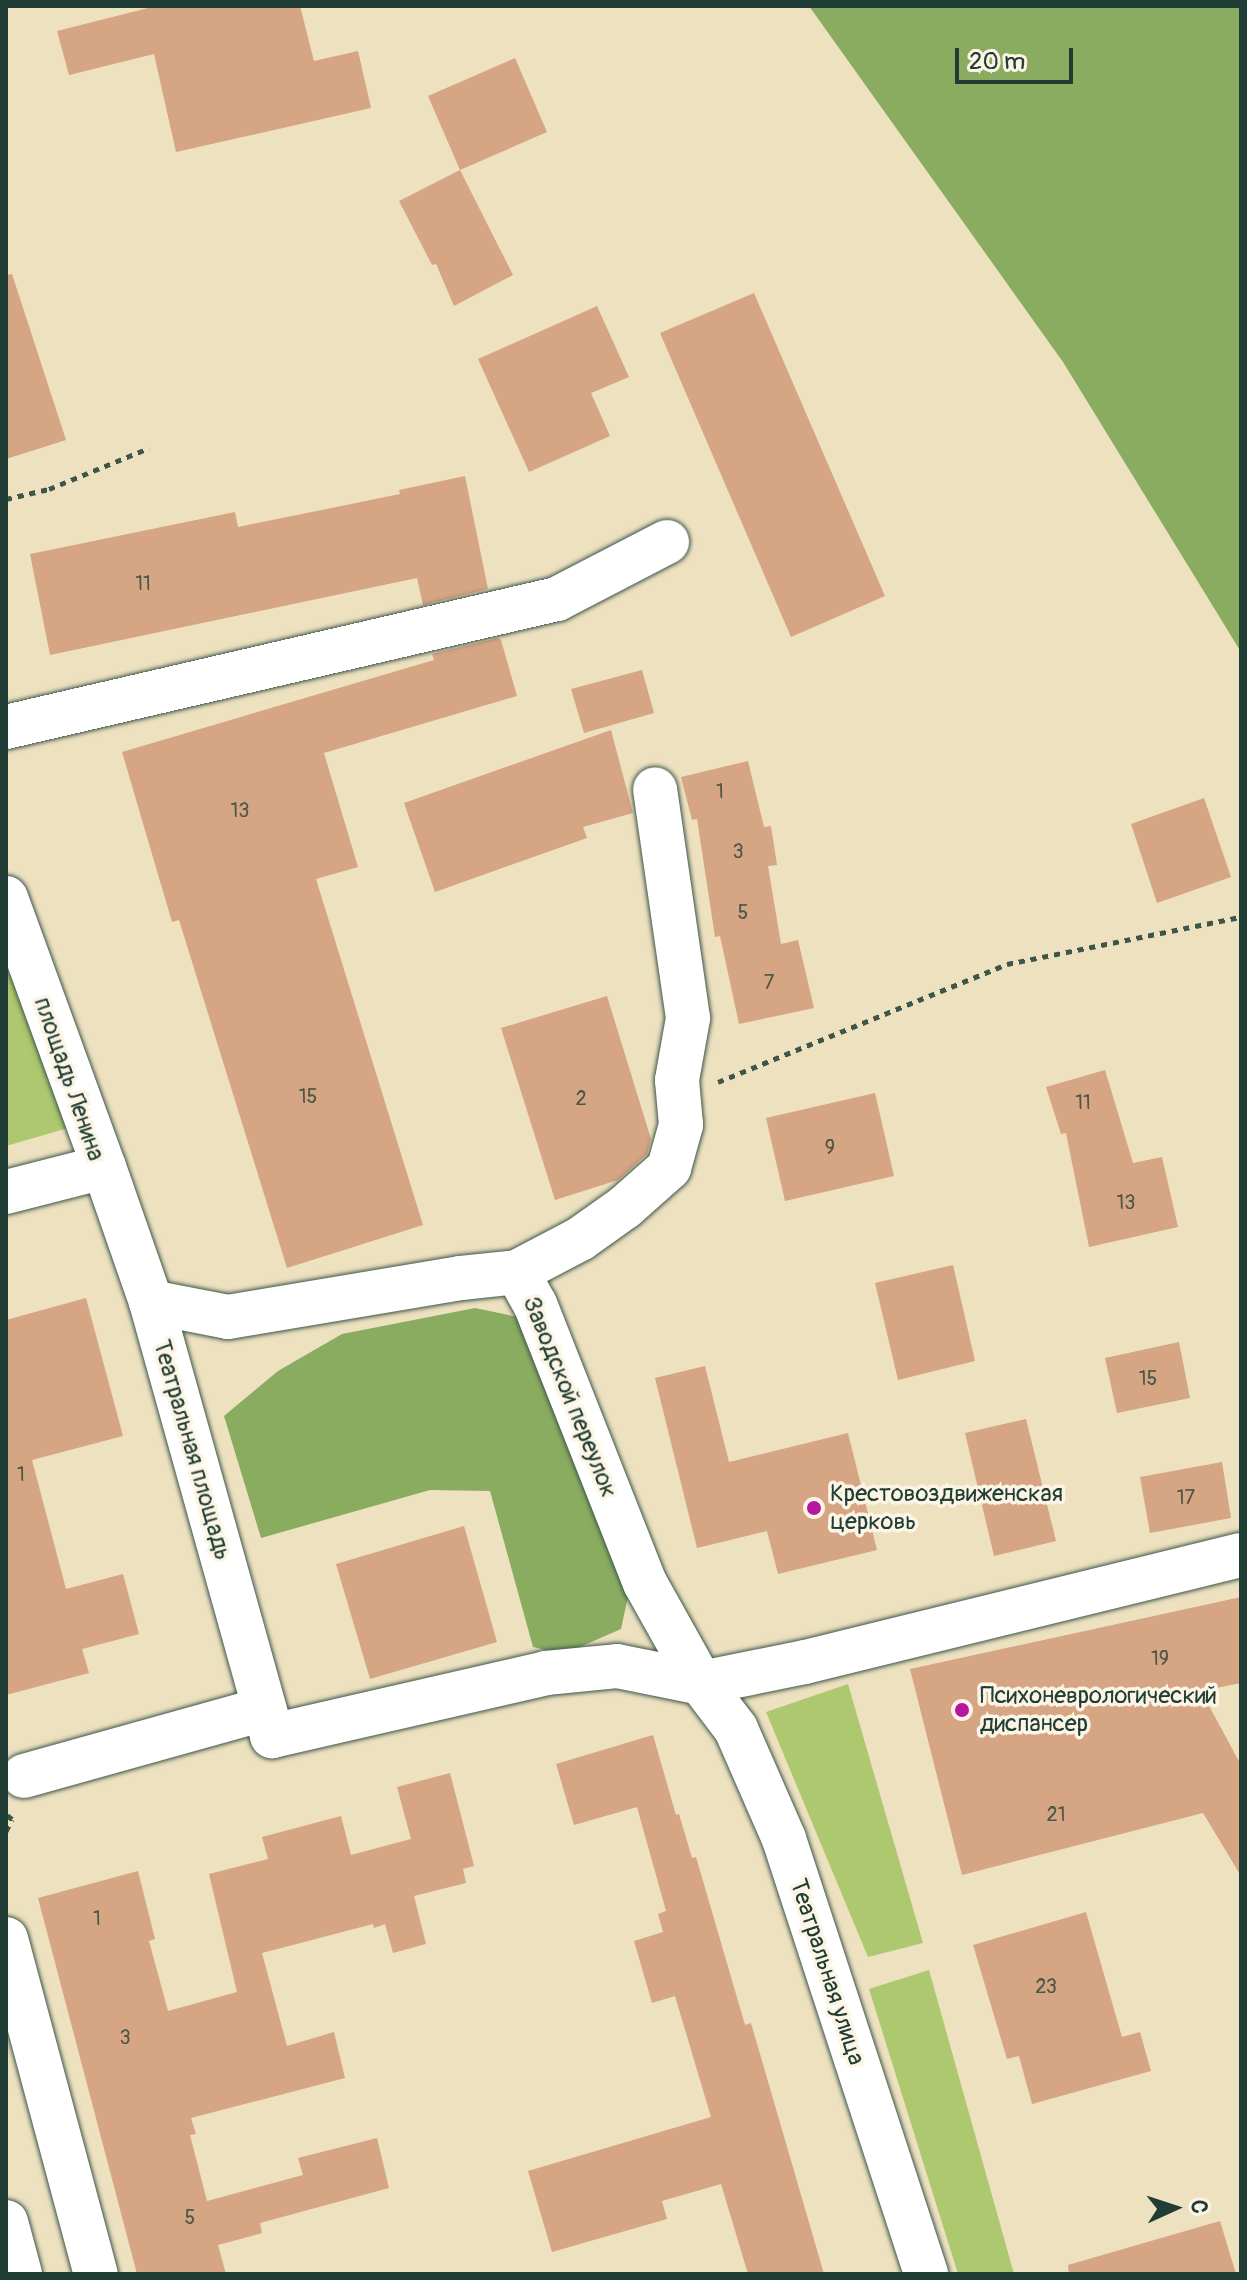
<!DOCTYPE html>
<meta charset="utf-8">
<style>
body{margin:0}
#map{position:relative;width:1247px;height:2280px;overflow:hidden;background:#ede1c0;font-family:Pangolin,sans-serif}
div>[style]{position:absolute}
[style*='--x']{left:calc(var(--x)*1px);top:calc(var(--y)*1px);width:calc(var(--w)*1px);rotate:calc(var(--a)*1deg)}
.green>*{inset:0;background:#adc86e}
.forest>*{inset:0;background:#8aac61}
.building>*{inset:0;background:#d5a584}
.path>*{height:5px;margin-top:-2.5px;transform-origin:0;background:repeating-linear-gradient(90deg,#3e5649 0 6px,transparent 0 12px)}
.roads{filter:drop-shadow(0 0 2px #3e5649) drop-shadow(0 0 2px #3e5649)}
.minor>*{height:44px;margin:-22px;padding:0 22px;transform-origin:22px;border-radius:22px;background:#fff}
.dots>*{width:22px;height:22px;translate:-50% -50%;box-sizing:border-box;border:4px solid #fcf5e5;border-radius:50%}
span{translate:-50% -50%;white-space:nowrap;text-align:center;line-height:1.15;-webkit-text-stroke:7px #fcf5e5;paint-order:stroke}
.number-label{font-size:20px;color:#4c5748}
.number-label span{-webkit-text-stroke-width:0}
.street-label{font-size:24px;color:#1f3d34}
.poi-label{font-size:24px;color:#1f3d34}
.left{translate:0 -50%;text-align:left}
.frame{position:absolute;inset:0;border:8px solid #1f3d34;pointer-events:none}
.north{position:absolute;left:1135px;top:2168px;width:80px;height:80px;-webkit-text-stroke:6px #fcf5e5;paint-order:stroke;rotate:87deg;font-size:22px;font-weight:700;line-height:32px;text-align:center;color:#1f3d34}
.north::after{content:'';display:block;margin:auto;width:28px;height:36px;background:#1f3d34;clip-path:polygon(50% 0,100% 100%,50% 72%,0 100%)}
.scale{position:absolute;left:955px;top:48px;width:118px;height:36px;box-sizing:border-box;border:4px solid #1f3d34;border-top:0;padding-left:10px;font-size:24px;line-height:28px;white-space:nowrap;color:#1f3d34;-webkit-text-stroke:6px #fcf5e5;paint-order:stroke}
</style>
<div id="map">
<div class="green">
<div style="clip-path:polygon(6px 962px,68px 1128px,6px 1146px)"></div>
<div style="clip-path:polygon(848px 1684px,923px 1943px,868px 1957px,766px 1712px)"></div>
<div style="clip-path:polygon(929px 1970px,1014px 2274px,958px 2274px,869px 1989px)"></div>
</div>
<div class="forest">
<div style="clip-path:polygon(809px 6px,1241px 6px,1241px 652px,1063px 362px)"></div>
<div style="clip-path:polygon(475px 1308px,537px 1321px,629px 1592px,621px 1629px,564px 1654px,533px 1647px,490px 1491px,430px 1490px,261px 1538px,224px 1416px,278px 1371px,342px 1334px)"></div>
</div>
<div class="building">
<div style="clip-path:polygon(156px 6px,300px 6px,314px 61px,358px 51px,371px 108px,176px 152px,154px 54px,69px 75px,57px 31px)"></div>
<div style="clip-path:polygon(515px 58px,547px 132px,460px 170px,428px 96px)"></div>
<div style="clip-path:polygon(460px 170px,513px 275px,454px 306px,436px 264px,432px 265px,399px 201px)"></div>
<div style="clip-path:polygon(12px 274px,66px 440px,6px 459px,6px 275px)"></div>
<div style="clip-path:polygon(754px 293px,885px 596px,791px 637px,660px 333px)"></div>
<div style="clip-path:polygon(597px 306px,629px 377px,591px 393px,610px 436px,529px 472px,478px 359px)"></div>
<div style="clip-path:polygon(465px 476px,488px 589px,423px 605px,417px 578px,50px 655px,30px 554px,235px 512px,238px 527px,400px 494px,399px 490px)"></div>
<div style="clip-path:polygon(498px 638px,501px 640px,517px 696px,324px 753px,358px 867px,316px 879px,423px 1225px,287px 1268px,179px 920px,172px 922px,122px 752px,434px 660px,432px 654px)"></div>
<div style="clip-path:polygon(642px 670px,654px 713px,584px 733px,571px 689px)"></div>
<div style="clip-path:polygon(611px 730px,633px 813px,583px 827px,587px 838px,435px 892px,404px 803px)"></div>
<div style="clip-path:polygon(748px 761px,764px 827px,771px 826px,777px 865px,768px 866px,781px 944px,798px 940px,814px 1008px,739px 1024px,720px 936px,715px 937px,697px 819px,692px 820px,681px 777px)"></div>
<div style="clip-path:polygon(1204px 798px,1231px 877px,1157px 903px,1131px 824px)"></div>
<div style="clip-path:polygon(607px 996px,651px 1139px,647px 1154px,618px 1180px,555px 1200px,501px 1028px)"></div>
<div style="clip-path:polygon(1105px 1070px,1133px 1163px,1162px 1157px,1178px 1227px,1089px 1247px,1066px 1133px,1061px 1134px,1046px 1087px)"></div>
<div style="clip-path:polygon(875px 1093px,894px 1176px,785px 1201px,766px 1118px)"></div>
<div style="clip-path:polygon(953px 1265px,975px 1361px,898px 1380px,875px 1283px)"></div>
<div style="clip-path:polygon(86px 1298px,123px 1436px,32px 1460px,66px 1589px,123px 1574px,139px 1634px,82px 1649px,89px 1673px,6px 1695px,6px 1320px)"></div>
<div style="clip-path:polygon(1179px 1342px,1190px 1398px,1117px 1413px,1105px 1358px)"></div>
<div style="clip-path:polygon(705px 1366px,729px 1462px,848px 1433px,877px 1550px,778px 1574px,767px 1531px,697px 1548px,655px 1378px)"></div>
<div style="clip-path:polygon(1026px 1419px,1056px 1541px,994px 1556px,965px 1433px)"></div>
<div style="clip-path:polygon(1222px 1462px,1231px 1518px,1150px 1533px,1140px 1477px)"></div>
<div style="clip-path:polygon(464px 1526px,497px 1642px,370px 1679px,336px 1564px)"></div>
<div style="clip-path:polygon(1241px 1597px,1241px 1683px,1201px 1691px,1241px 1765px,1241px 1876px,1203px 1813px,962px 1875px,910px 1669px)"></div>
<div style="clip-path:polygon(653px 1735px,676px 1815px,679px 1814px,692px 1858px,696px 1857px,745px 2025px,751px 2023px,824px 2274px,748px 2274px,721px 2184px,662px 2201px,667px 2219px,552px 2252px,528px 2171px,711px 2117px,675px 1996px,652px 2003px,634px 1941px,663px 1932px,658px 1914px,666px 1911px,637px 1807px,574px 1825px,556px 1764px)"></div>
<div style="clip-path:polygon(450px 1773px,474px 1866px,463px 1869px,466px 1883px,414px 1896px,426px 1944px,393px 1953px,385px 1924px,374px 1928px,373px 1924px,262px 1953px,287px 2046px,334px 2032px,345px 2078px,191px 2118px,196px 2134px,190px 2135px,207px 2201px,303px 2175px,298px 2158px,377px 2138px,389px 2188px,260px 2223px,262px 2233px,218px 2245px,226px 2274px,137px 2274px,38px 1898px,138px 1871px,155px 1939px,149px 1941px,168px 2011px,237px 1992px,209px 1874px,268px 1859px,262px 1837px,341px 1816px,351px 1855px,411px 1839px,397px 1787px)"></div>
<div style="clip-path:polygon(1086px 1912px,1122px 2037px,1140px 2032px,1151px 2071px,1032px 2104px,1019px 2056px,1007px 2059px,973px 1945px)"></div>
<div style="clip-path:polygon(1220px 2221px,1236px 2274px,1069px 2274px,1068px 2265px)"></div>
</div>
<div class="path">
<div style="--x:6;--y:499;--w:44;--a:-13.1"></div>
<div style="--x:49;--y:489;--w:108;--a:-22.3"></div>
<div style="--x:718;--y:1082;--w:312;--a:-22.2"></div>
<div style="--x:1007;--y:964;--w:239;--a:-11.4"></div>
<div style="--x:6;--y:1831;--w:13;--a:-63"></div>
<div style="--x:12;--y:1819;--w:6;--a:-141"></div>
</div>
<div class="roads">
<div class="minor">
<div style="--x:6;--y:727;--w:566;--a:-13.08"></div>
<div style="--x:557;--y:599;--w:124;--a:-27.4"></div>
<div style="--x:6;--y:898;--w:286;--a:70"></div>
<div style="--x:104;--y:1167;--w:101;--a:165.7"></div>
<div style="--x:104;--y:1167;--w:143;--a:70.8"></div>
<div style="--x:151;--y:1302;--w:451;--a:74.4"></div>
<div style="--x:272;--y:1736;--w:281;--a:-12.9"></div>
<div style="--x:546;--y:1673;--w:71;--a:-5.6"></div>
<div style="--x:617;--y:1666;--w:86;--a:11.4"></div>
<div style="--x:701;--y:1683;--w:106;--a:-11.4"></div>
<div style="--x:805;--y:1662;--w:449;--a:-13.8"></div>
<div style="--x:517;--y:1272;--w:37;--a:61"></div>
<div style="--x:535;--y:1304;--w:300;--a:68.5"></div>
<div style="--x:645;--y:1583;--w:115;--a:60.8"></div>
<div style="--x:701;--y:1683;--w:58;--a:52.7"></div>
<div style="--x:736;--y:1729;--w:120;--a:66.4"></div>
<div style="--x:784;--y:1839;--w:458;--a:71.9"></div>
<div style="--x:151;--y:1302;--w:78;--a:11"></div>
<div style="--x:228;--y:1317;--w:236;--a:-9.5"></div>
<div style="--x:461;--y:1278;--w:56;--a:-6.1"></div>
<div style="--x:517;--y:1272;--w:71;--a:-27.6"></div>
<div style="--x:580;--y:1239;--w:55;--a:-35.4"></div>
<div style="--x:625;--y:1207;--w:59;--a:-41.6"></div>
<div style="--x:669;--y:1168;--w:45;--a:-74.4"></div>
<div style="--x:681;--y:1125;--w:45;--a:-95.1"></div>
<div style="--x:677;--y:1080;--w:63;--a:-79.9"></div>
<div style="--x:688;--y:1018;--w:231;--a:-98.2"></div>
<div style="--x:24;--y:1776;--w:249;--a:-15.6"></div>
<div style="--x:6;--y:1939;--w:347;--a:75"></div>
<div style="--x:6;--y:2222;--w:54;--a:74.9"></div>
</div>
</div>
<div class="dots">
<div style="left:814px;top:1508px;background:#b5179e"></div>
<div style="left:962px;top:1710px;background:#b5179e"></div>
</div>
<div class="number-label">
<span style="left:143px;top:583px">11</span>
<span style="left:720px;top:791px">1</span>
<span style="left:240px;top:810px">13</span>
<span style="left:738px;top:851px">3</span>
<span style="left:743px;top:912px">5</span>
<span style="left:769px;top:982px">7</span>
<span style="left:308px;top:1096px">15</span>
<span style="left:581px;top:1098px">2</span>
<span style="left:1083px;top:1102px">11</span>
<span style="left:830px;top:1147px">9</span>
<span style="left:1126px;top:1202px">13</span>
<span style="left:1148px;top:1378px">15</span>
<span style="left:21px;top:1474px">1</span>
<span style="left:1186px;top:1497px">17</span>
<span style="left:1160px;top:1658px">19</span>
<span style="left:1056px;top:1814px">21</span>
<span style="left:97px;top:1918px">1</span>
<span style="left:1046px;top:1986px">23</span>
<span style="left:125px;top:2037px">3</span>
<span style="left:190px;top:2217px">5</span>
</div>
<div class="street-label">
<span style="left:69px;top:1079px;rotate:71deg">площадь Ленина</span>
<span style="left:570px;top:1397px;rotate:68deg">Заводской переулок</span>
<span style="left:192px;top:1450px;rotate:74deg">Театральная площадь</span>
<span style="left:827px;top:1972px;rotate:72deg">Театральная улица</span>
</div>
<div class="poi-label">
<span class="left" style="left:830px;top:1508px">Крестовоздвиженская<br>церковь</span>
<span class="left" style="left:980px;top:1710px">Психоневрологический<br>диспансер</span>
</div>
<div class="frame"></div>
<div class="north">С</div>
<div class="scale">20 m</div>
</div>
